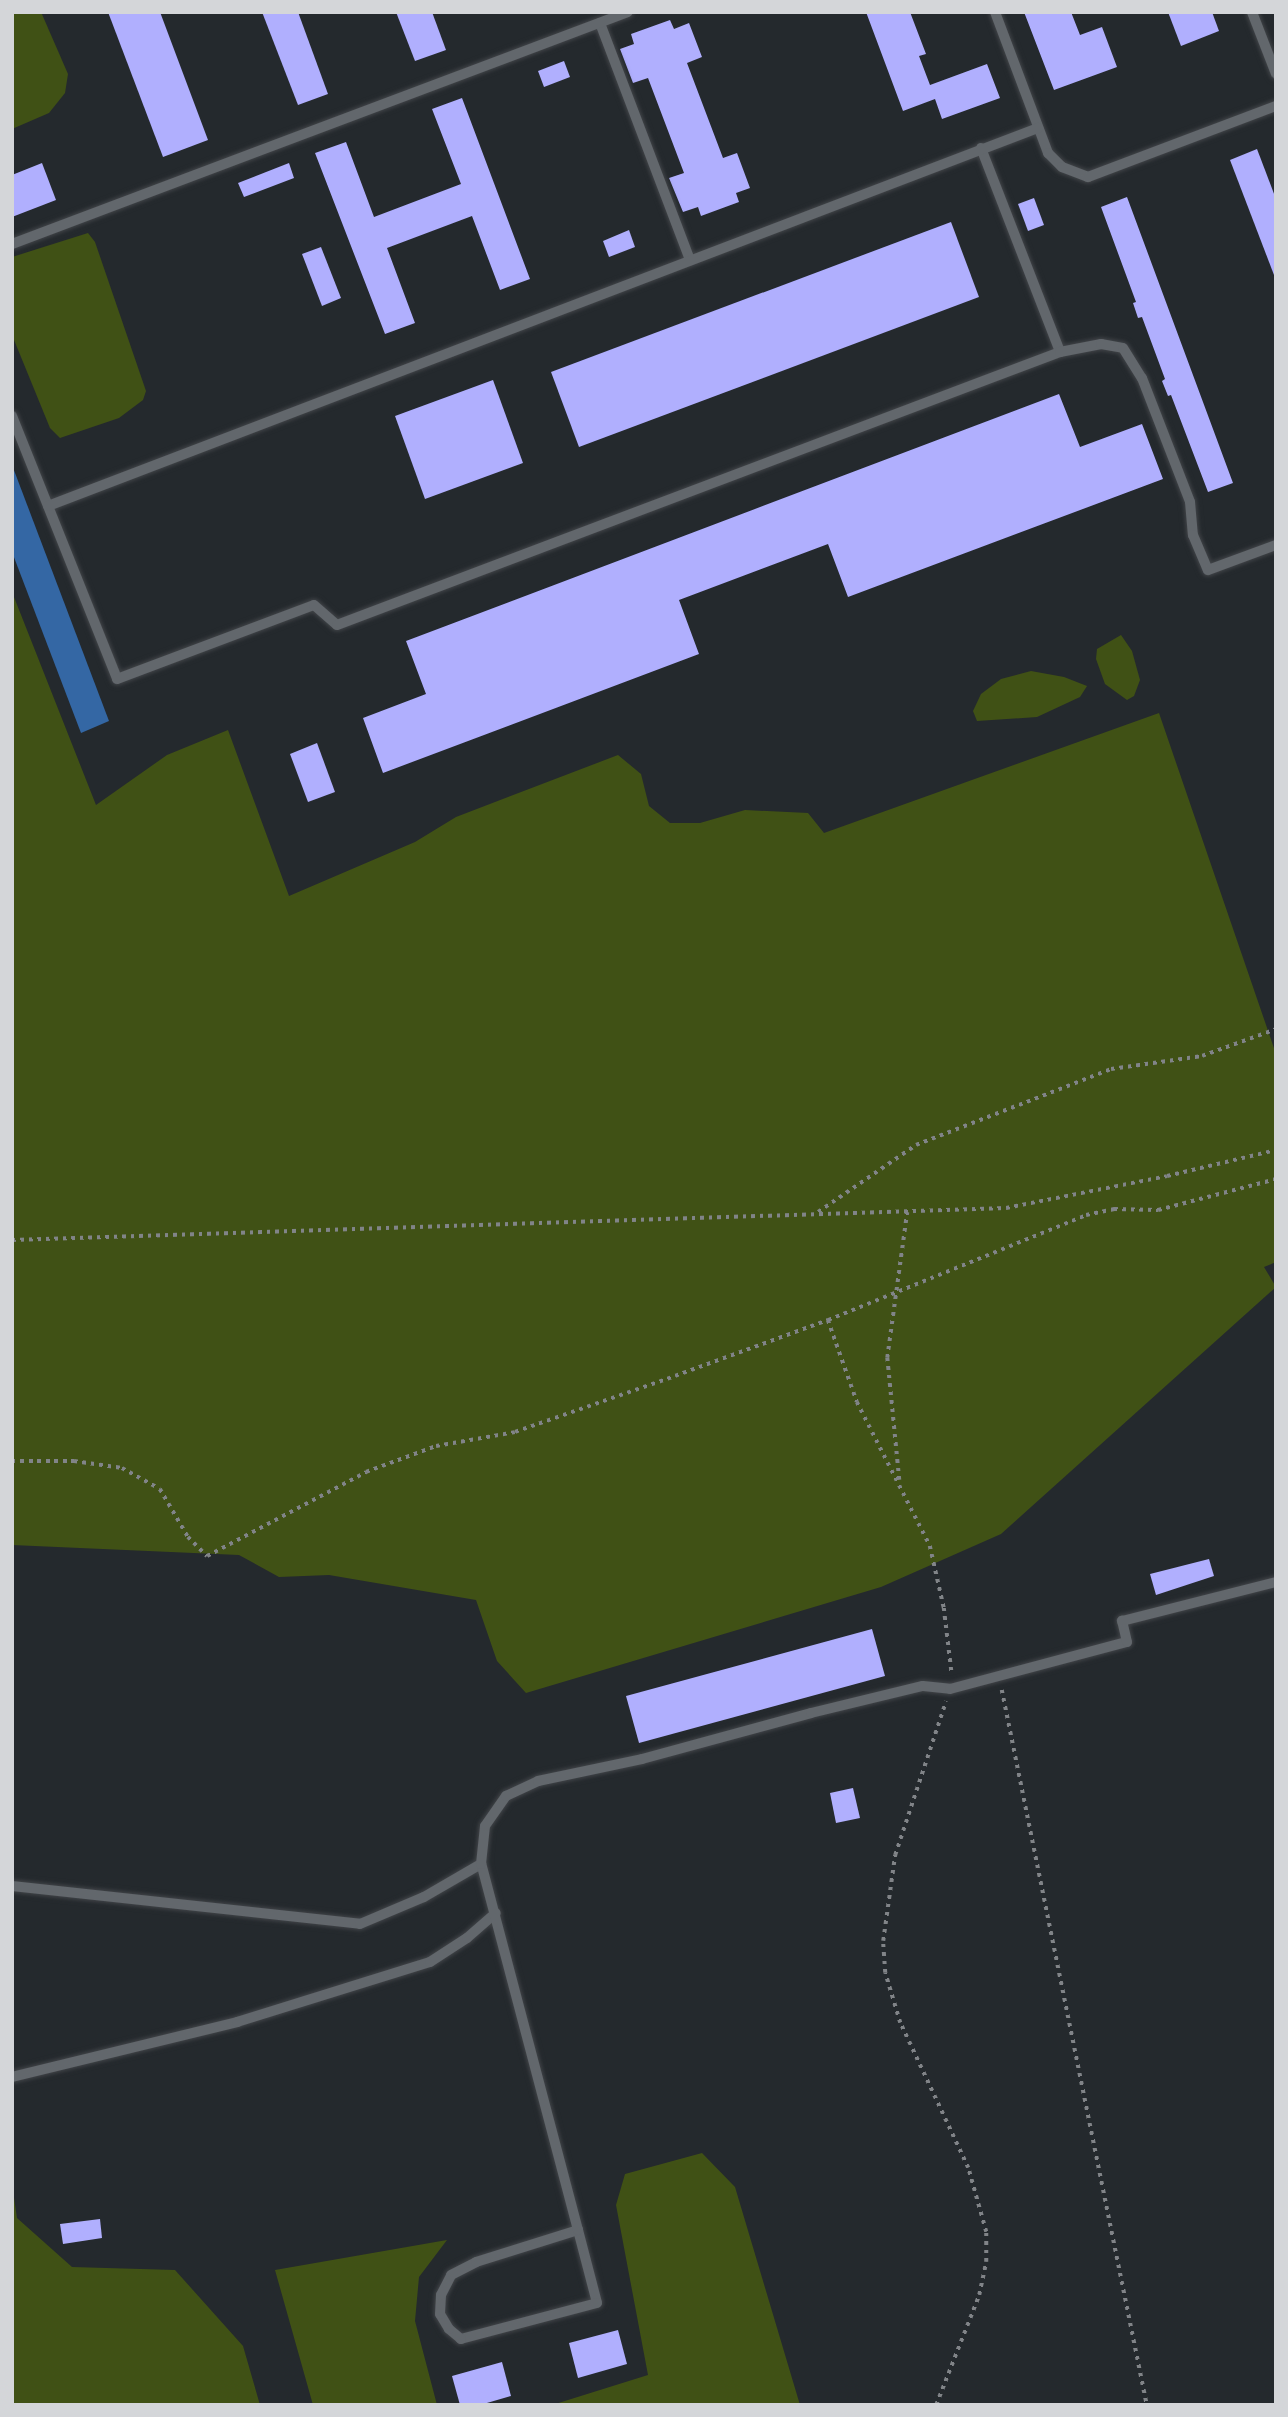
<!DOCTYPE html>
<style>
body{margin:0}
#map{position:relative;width:1288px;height:2417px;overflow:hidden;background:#24292d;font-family:"Work Sans",sans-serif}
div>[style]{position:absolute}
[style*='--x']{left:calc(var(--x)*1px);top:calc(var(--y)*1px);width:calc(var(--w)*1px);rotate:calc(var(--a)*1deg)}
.green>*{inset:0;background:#405115}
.water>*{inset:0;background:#3467a4}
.building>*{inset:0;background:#b0affe}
.path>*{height:3.5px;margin-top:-1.75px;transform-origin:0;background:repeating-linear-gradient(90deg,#818488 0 3.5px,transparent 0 8.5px)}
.roads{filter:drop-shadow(0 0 2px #414448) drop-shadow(0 0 2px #414448)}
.service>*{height:10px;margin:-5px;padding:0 5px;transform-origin:5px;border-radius:5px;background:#62676c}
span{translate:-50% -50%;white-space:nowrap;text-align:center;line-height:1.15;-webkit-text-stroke:7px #24292d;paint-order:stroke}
.frame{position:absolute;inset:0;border:14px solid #d4d6d9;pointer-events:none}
</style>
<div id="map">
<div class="green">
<div style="clip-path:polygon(12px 12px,41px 12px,68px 74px,65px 93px,49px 113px,12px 129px)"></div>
<div style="clip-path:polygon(88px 233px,95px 242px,146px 391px,143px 400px,119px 418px,60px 438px,50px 428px,12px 335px,12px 257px)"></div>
<div style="clip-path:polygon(12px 592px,96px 805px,167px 755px,228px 730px,289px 896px,415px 842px,456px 817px,618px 755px,641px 774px,649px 806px,670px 823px,700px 823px,745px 810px,808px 813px,824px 833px,1159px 713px,1276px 1054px,1276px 1262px,1264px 1267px,1276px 1287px,1001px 1534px,881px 1587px,526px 1693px,497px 1661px,476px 1600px,329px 1575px,279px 1577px,239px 1555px,12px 1545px)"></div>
<div style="clip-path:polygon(1121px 635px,1132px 651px,1140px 680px,1134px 696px,1127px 700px,1105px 684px,1096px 659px,1097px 649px)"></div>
<div style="clip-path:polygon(1031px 671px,1064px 677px,1087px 686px,1080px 697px,1037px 717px,977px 721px,973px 711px,981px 694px,1001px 679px)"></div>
<div style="clip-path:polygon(702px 2153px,735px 2187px,800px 2405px,552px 2405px,648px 2375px,616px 2205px,625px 2174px)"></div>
<div style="clip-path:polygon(12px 2184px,17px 2218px,72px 2267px,175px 2270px,243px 2346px,260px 2405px,12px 2405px)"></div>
<div style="clip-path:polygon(447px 2240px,419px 2277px,415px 2321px,437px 2405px,313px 2405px,275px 2270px)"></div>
</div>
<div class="water">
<div style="clip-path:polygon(12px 465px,109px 721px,81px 733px,12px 552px)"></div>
</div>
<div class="building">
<div style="clip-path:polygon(108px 12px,160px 12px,208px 140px,163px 157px)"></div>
<div style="clip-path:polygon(262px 12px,298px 12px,328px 94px,298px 105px)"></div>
<div style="clip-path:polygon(396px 12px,432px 12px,446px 50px,415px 61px)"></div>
<div style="clip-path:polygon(866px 12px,910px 12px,926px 54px,919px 56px,930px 85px,987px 64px,1000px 98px,942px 119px,935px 99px,903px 111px)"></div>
<div style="clip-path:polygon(1024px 12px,1071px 12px,1080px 35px,1102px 27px,1117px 67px,1054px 90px)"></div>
<div style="clip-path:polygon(1168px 12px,1212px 12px,1219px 31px,1181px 46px)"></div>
<div style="clip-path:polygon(670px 20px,674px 29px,689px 23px,702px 57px,687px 63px,723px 158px,737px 153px,750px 188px,736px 193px,739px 202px,701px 216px,698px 207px,683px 212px,669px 178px,684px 173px,648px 78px,633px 83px,620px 49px,634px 44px,631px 34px)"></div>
<div style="clip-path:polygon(564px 61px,570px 77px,544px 87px,538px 71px)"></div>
<div style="clip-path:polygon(462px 98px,530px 279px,500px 290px,472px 216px,387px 248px,415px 323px,385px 334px,315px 153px,346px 142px,374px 217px,461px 184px,432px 109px)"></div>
<div style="clip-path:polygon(1257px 149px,1276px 199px,1274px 275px,1230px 160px)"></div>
<div style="clip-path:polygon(42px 163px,56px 200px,12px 217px,12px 175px)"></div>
<div style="clip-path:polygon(289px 163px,294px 178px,244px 197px,238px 183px)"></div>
<div style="clip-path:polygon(1127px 197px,1233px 483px,1208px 492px,1171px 395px,1168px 396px,1162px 381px,1165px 379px,1142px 317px,1138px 318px,1133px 303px,1136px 302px,1101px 207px)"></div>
<div style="clip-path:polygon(1034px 198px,1044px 225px,1028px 231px,1018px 204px)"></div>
<div style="clip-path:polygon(951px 222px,979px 297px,579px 447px,551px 372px)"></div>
<div style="clip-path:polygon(629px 230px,635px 247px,609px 257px,603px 241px)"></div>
<div style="clip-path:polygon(321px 247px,341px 298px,322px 306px,302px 254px)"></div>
<div style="clip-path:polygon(493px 380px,523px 463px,425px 499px,395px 416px)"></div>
<div style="clip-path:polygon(1059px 394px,1080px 447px,1142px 424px,1163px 479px,848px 597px,828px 544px,679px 600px,699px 654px,383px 773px,363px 718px,426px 694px,406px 641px)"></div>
<div style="clip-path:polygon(317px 743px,335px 792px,308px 802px,290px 754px)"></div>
<div style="clip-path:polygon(1209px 1559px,1214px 1576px,1156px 1595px,1150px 1574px)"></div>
<div style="clip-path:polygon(872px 1629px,885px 1676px,639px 1743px,626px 1696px)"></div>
<div style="clip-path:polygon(853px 1788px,860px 1818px,836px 1823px,830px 1793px)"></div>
<div style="clip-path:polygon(100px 2219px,102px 2238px,63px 2244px,60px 2224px)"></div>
<div style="clip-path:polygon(618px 2330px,627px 2364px,578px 2378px,569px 2343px)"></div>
<div style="clip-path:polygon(502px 2362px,511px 2396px,480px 2405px,460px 2405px,452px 2376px)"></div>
</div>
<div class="path">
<div style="--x:818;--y:1212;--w:119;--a:-34.4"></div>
<div style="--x:916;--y:1145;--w:209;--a:-21.3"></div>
<div style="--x:1111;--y:1069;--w:92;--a:-8.1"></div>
<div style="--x:1202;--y:1056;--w:79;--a:-20"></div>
<div style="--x:12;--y:1240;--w:995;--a:-1.84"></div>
<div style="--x:1006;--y:1208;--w:164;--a:-11.2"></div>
<div style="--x:1167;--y:1176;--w:112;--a:-13.4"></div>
<div style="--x:828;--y:1320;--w:87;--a:70.5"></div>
<div style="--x:857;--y:1402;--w:161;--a:63.1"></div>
<div style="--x:930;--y:1546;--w:64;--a:77.3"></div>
<div style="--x:944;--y:1608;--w:67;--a:83.2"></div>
<div style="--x:12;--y:1461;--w:62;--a:0"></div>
<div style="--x:74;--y:1461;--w:49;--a:8.3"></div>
<div style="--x:122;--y:1468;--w:43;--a:28.9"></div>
<div style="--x:160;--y:1489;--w:56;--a:59.7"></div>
<div style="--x:188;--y:1537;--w:27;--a:45"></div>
<div style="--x:207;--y:1556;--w:180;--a:-27.8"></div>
<div style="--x:366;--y:1472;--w:75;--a:-20.4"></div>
<div style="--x:436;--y:1446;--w:80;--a:-10"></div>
<div style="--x:515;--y:1432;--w:170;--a:-19.3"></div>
<div style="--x:675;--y:1376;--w:163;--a:-20.1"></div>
<div style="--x:828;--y:1320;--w:279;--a:-22.1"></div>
<div style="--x:1086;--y:1215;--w:29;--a:-12"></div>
<div style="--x:1114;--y:1209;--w:44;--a:1.3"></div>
<div style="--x:1158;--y:1210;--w:122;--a:-14.7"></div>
<div style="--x:899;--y:1480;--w:123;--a:-95.6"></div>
<div style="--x:887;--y:1358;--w:147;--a:-82.2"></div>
<div style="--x:1002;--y:1690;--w:730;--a:78.54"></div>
<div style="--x:936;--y:2405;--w:118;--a:-68.6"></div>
<div style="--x:979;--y:2295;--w:34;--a:-78"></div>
<div style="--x:986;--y:2262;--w:30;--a:-90"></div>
<div style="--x:986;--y:2232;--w:66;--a:-105.7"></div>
<div style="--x:968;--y:2168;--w:160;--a:-115.1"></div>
<div style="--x:900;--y:2023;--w:52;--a:-106.7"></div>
<div style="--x:885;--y:1973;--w:32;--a:-94"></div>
<div style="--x:883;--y:1941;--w:87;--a:-82.1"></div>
<div style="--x:895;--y:1855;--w:162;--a:-71.7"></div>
</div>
<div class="roads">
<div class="service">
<div style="--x:995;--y:12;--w:151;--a:69.4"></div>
<div style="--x:1048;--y:153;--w:20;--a:45"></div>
<div style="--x:1062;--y:167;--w:28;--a:21"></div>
<div style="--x:1088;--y:177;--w:201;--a:-20.7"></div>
<div style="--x:1252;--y:12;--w:66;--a:68.8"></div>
<div style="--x:600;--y:23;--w:254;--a:69.2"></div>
<div style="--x:981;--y:148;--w:219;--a:68.8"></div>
<div style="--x:12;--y:244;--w:658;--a:-20.64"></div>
<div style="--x:12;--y:416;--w:283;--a:68.2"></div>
<div style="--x:117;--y:679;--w:210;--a:-20.6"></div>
<div style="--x:314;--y:605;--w:30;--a:41"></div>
<div style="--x:337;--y:625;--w:773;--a:-20.69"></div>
<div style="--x:1060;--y:352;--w:42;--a:-11"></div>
<div style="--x:1101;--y:344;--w:22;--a:10"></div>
<div style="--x:1123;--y:348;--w:36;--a:58"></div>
<div style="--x:1142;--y:378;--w:133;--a:68.8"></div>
<div style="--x:1190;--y:502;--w:33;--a:85"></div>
<div style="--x:1193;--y:535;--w:38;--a:67"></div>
<div style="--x:1208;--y:570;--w:72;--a:-20.2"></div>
<div style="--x:48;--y:506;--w:1060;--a:-20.9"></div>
<div style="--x:12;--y:1886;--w:350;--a:6.2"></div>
<div style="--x:360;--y:1924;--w:69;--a:-22.9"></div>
<div style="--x:424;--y:1897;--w:66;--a:-30.1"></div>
<div style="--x:12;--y:2077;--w:232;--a:-13.7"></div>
<div style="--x:237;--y:2022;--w:202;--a:-17.3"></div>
<div style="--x:430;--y:1962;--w:44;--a:-33"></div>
<div style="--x:467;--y:1938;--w:38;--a:-41"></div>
<div style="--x:578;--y:2230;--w:75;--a:75.4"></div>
<div style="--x:597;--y:2303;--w:141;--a:165.2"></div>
<div style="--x:461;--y:2339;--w:16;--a:-140"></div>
<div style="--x:449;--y:2329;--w:17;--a:-121"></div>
<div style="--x:440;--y:2314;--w:19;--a:-87"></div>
<div style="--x:441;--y:2295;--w:22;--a:-63"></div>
<div style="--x:451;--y:2275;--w:28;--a:-27"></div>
<div style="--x:476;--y:2262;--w:107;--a:-17.4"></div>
<div style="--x:578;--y:2230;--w:379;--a:-104.8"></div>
<div style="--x:481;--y:1864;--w:38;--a:-84"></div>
<div style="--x:485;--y:1826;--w:37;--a:-55"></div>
<div style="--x:506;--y:1796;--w:35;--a:-25"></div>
<div style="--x:538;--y:1781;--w:106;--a:-11.9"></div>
<div style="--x:642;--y:1759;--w:175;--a:-15.2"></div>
<div style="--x:811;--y:1713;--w:115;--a:-13.6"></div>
<div style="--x:923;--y:1686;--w:27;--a:6"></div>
<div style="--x:950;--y:1689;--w:183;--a:-14.9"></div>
<div style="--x:1127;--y:1642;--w:22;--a:-103"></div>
<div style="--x:1122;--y:1621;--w:159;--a:-14.2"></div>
</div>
</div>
<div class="frame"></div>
</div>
